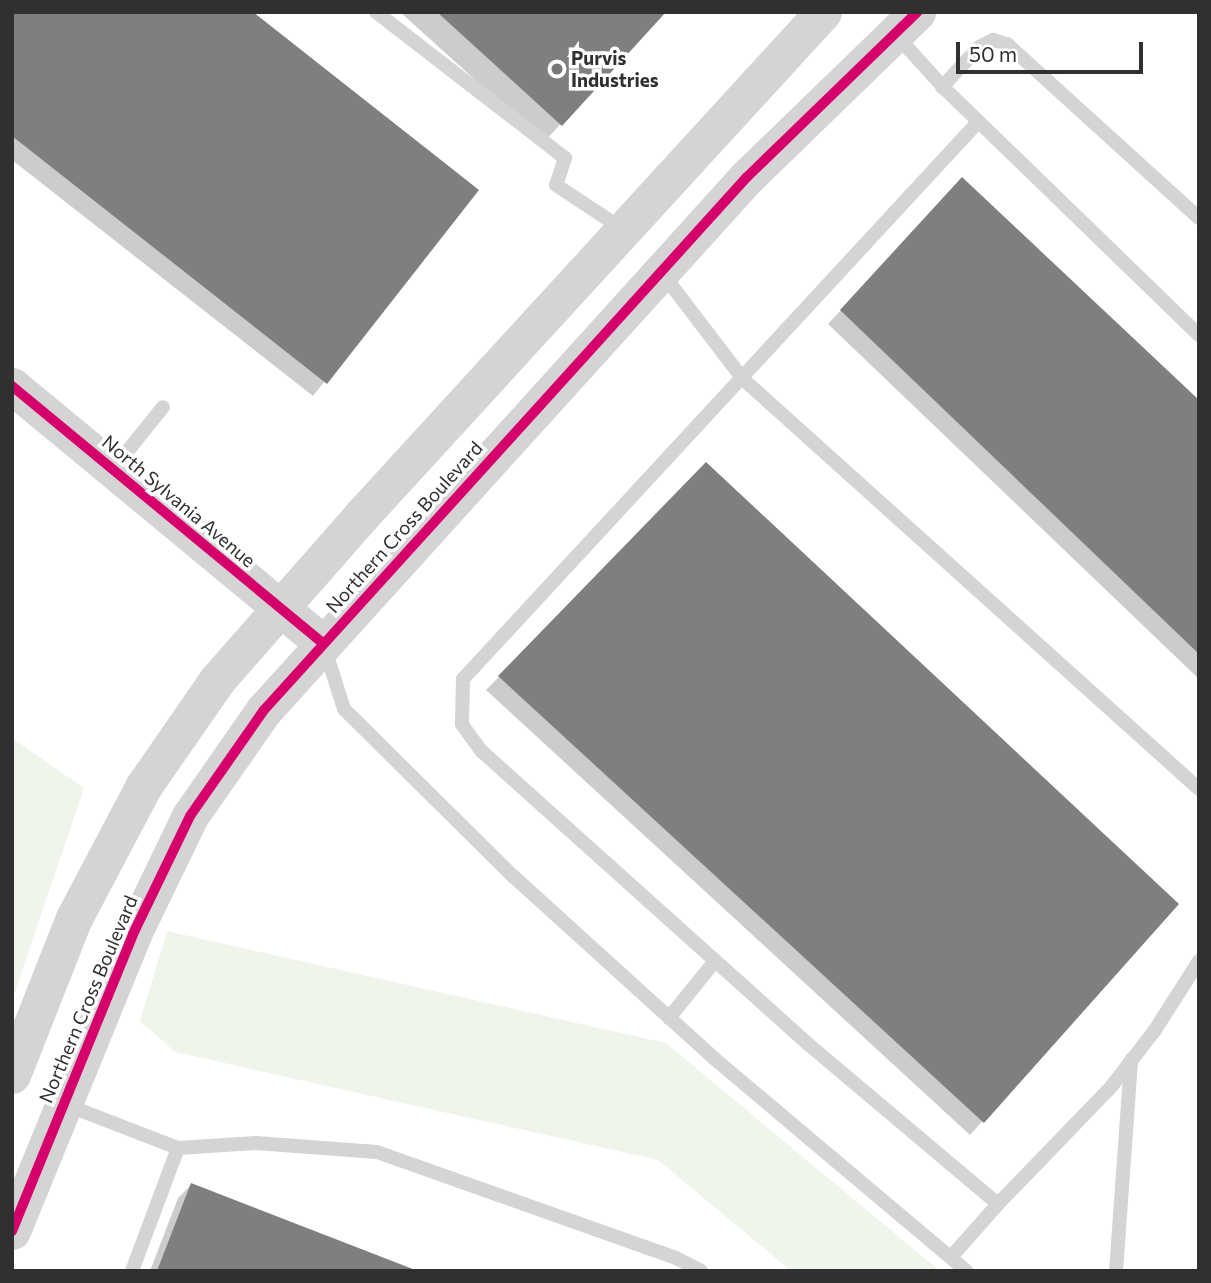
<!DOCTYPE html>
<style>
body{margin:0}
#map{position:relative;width:1211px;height:1283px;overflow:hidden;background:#fff;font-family:Commissioner,sans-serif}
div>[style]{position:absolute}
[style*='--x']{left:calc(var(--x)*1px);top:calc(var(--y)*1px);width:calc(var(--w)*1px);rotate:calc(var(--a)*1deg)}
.green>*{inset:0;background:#f0f5ec}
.shadow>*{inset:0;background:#0003}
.building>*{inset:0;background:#7f7f7f}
.service>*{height:14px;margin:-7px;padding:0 7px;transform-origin:7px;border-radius:7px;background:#d4d4d4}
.tertiary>*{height:37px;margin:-18.5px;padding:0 18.5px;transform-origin:18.5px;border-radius:18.5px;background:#d4d4d4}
.cycleway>*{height:10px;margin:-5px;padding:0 5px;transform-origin:5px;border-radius:5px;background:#d6006c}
.dots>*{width:19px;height:19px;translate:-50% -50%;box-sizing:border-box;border:4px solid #fff;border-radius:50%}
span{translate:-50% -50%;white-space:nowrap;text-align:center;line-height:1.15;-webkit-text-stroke:7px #fff;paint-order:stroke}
.poi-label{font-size:19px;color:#303030;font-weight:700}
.left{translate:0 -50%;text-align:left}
.street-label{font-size:19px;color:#303030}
.frame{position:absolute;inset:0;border:14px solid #303030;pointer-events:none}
.scale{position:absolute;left:956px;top:42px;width:187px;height:32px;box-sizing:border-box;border:4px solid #303030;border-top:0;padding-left:9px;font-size:21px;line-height:24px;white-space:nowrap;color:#303030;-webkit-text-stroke:5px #fff;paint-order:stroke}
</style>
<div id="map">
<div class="green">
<div style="clip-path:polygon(12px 738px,84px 788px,12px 1001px)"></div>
<div style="clip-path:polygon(167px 931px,666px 1043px,940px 1271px,791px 1271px,658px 1160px,175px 1052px,140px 1021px)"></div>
</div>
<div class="shadow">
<div style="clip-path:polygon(12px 12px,477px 191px,313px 396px,12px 160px)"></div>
<div style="clip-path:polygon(400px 12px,663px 12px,544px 142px)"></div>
<div style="clip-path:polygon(949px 193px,1199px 403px,1199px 679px,828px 324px)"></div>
<div style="clip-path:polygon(706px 465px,1177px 904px,970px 1135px,486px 690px)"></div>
<div style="clip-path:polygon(191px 1185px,414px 1271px,150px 1271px,178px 1198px)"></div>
</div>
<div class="building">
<div style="clip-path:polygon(12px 12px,253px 12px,479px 190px,327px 384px,12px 136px)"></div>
<div style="clip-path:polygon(437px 12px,666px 12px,562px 126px)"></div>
<div style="clip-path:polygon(962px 177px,1199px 400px,1199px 654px,840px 310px)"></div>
<div style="clip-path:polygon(706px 462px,1179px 904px,984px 1123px,498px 676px)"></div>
<div style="clip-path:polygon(191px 1183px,418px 1271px,157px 1271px)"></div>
</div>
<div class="service">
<div style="--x:376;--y:12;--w:239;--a:37.7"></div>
<div style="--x:565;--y:158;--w:28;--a:108"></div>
<div style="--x:556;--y:185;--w:82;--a:33.5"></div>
<div style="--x:894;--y:33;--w:77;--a:47.6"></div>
<div style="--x:946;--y:90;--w:352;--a:44.1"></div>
<div style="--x:942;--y:87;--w:54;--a:-47.2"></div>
<div style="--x:979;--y:47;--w:16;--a:-27"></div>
<div style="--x:993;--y:40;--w:15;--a:16"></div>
<div style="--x:1007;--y:44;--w:259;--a:42.2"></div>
<div style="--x:662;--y:273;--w:133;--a:52.6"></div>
<div style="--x:743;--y:379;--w:613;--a:41.96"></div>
<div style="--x:114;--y:468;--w:78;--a:-51.2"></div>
<div style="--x:324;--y:646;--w:66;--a:72.4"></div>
<div style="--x:344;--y:709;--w:238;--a:44.7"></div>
<div style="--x:513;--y:876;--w:274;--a:42.2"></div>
<div style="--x:716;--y:1060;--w:328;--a:40.1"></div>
<div style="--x:669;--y:1018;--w:73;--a:-51.1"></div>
<div style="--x:64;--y:1104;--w:122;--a:21.1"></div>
<div style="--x:178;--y:1148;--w:78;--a:-3.7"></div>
<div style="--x:256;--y:1143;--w:121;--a:4.3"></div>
<div style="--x:377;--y:1152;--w:317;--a:19.5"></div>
<div style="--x:676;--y:1258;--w:28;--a:27"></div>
<div style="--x:998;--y:1204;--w:163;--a:-46"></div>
<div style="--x:1111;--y:1087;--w:72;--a:-52.3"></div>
<div style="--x:1155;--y:1030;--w:82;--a:-57.5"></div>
<div style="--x:951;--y:1257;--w:71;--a:-48.4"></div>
<div style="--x:998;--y:1204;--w:248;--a:-139.9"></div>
<div style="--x:808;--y:1044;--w:438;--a:-138.1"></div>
<div style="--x:482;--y:752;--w:34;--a:-126"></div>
<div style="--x:462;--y:724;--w:45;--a:-88.7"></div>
<div style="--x:463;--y:679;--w:759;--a:-47.24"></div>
<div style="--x:132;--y:1271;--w:131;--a:-69.5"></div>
<div style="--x:1116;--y:1271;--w:212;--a:-85.9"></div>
</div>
<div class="tertiary">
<div style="--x:12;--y:386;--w:403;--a:39.6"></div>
<div style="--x:12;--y:1075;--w:169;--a:-68.5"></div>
<div style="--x:74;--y:918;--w:148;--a:-62.2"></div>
<div style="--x:143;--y:787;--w:130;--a:-55.3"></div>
<div style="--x:217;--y:680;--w:218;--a:-48.7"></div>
<div style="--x:361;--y:516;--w:684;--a:-47.49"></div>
<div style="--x:12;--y:1231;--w:321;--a:-67.8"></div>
<div style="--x:133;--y:934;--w:131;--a:-64.2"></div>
<div style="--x:190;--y:816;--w:129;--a:-55.1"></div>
<div style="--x:264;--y:710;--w:719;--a:-47.82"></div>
<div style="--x:747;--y:177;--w:237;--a:-44.1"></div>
</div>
<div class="cycleway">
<div style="--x:12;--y:386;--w:403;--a:39.6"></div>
<div style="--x:12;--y:1231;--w:321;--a:-67.8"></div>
<div style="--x:133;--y:934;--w:131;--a:-64.2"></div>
<div style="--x:190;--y:816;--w:129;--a:-55.1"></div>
<div style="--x:264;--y:710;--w:719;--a:-47.82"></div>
<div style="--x:747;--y:177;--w:237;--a:-44.1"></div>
</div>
<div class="dots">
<div style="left:557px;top:69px;background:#787878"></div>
</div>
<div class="poi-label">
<span class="left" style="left:571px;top:69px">Purvis<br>Industries</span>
</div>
<div class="street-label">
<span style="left:179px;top:501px;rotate:40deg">North Sylvania Avenue</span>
<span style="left:404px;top:527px;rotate:-48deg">Northern Cross Boulevard</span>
<span style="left:88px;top:999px;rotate:-67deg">Northern Cross Boulevard</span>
</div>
<div class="frame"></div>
<div class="scale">50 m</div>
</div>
